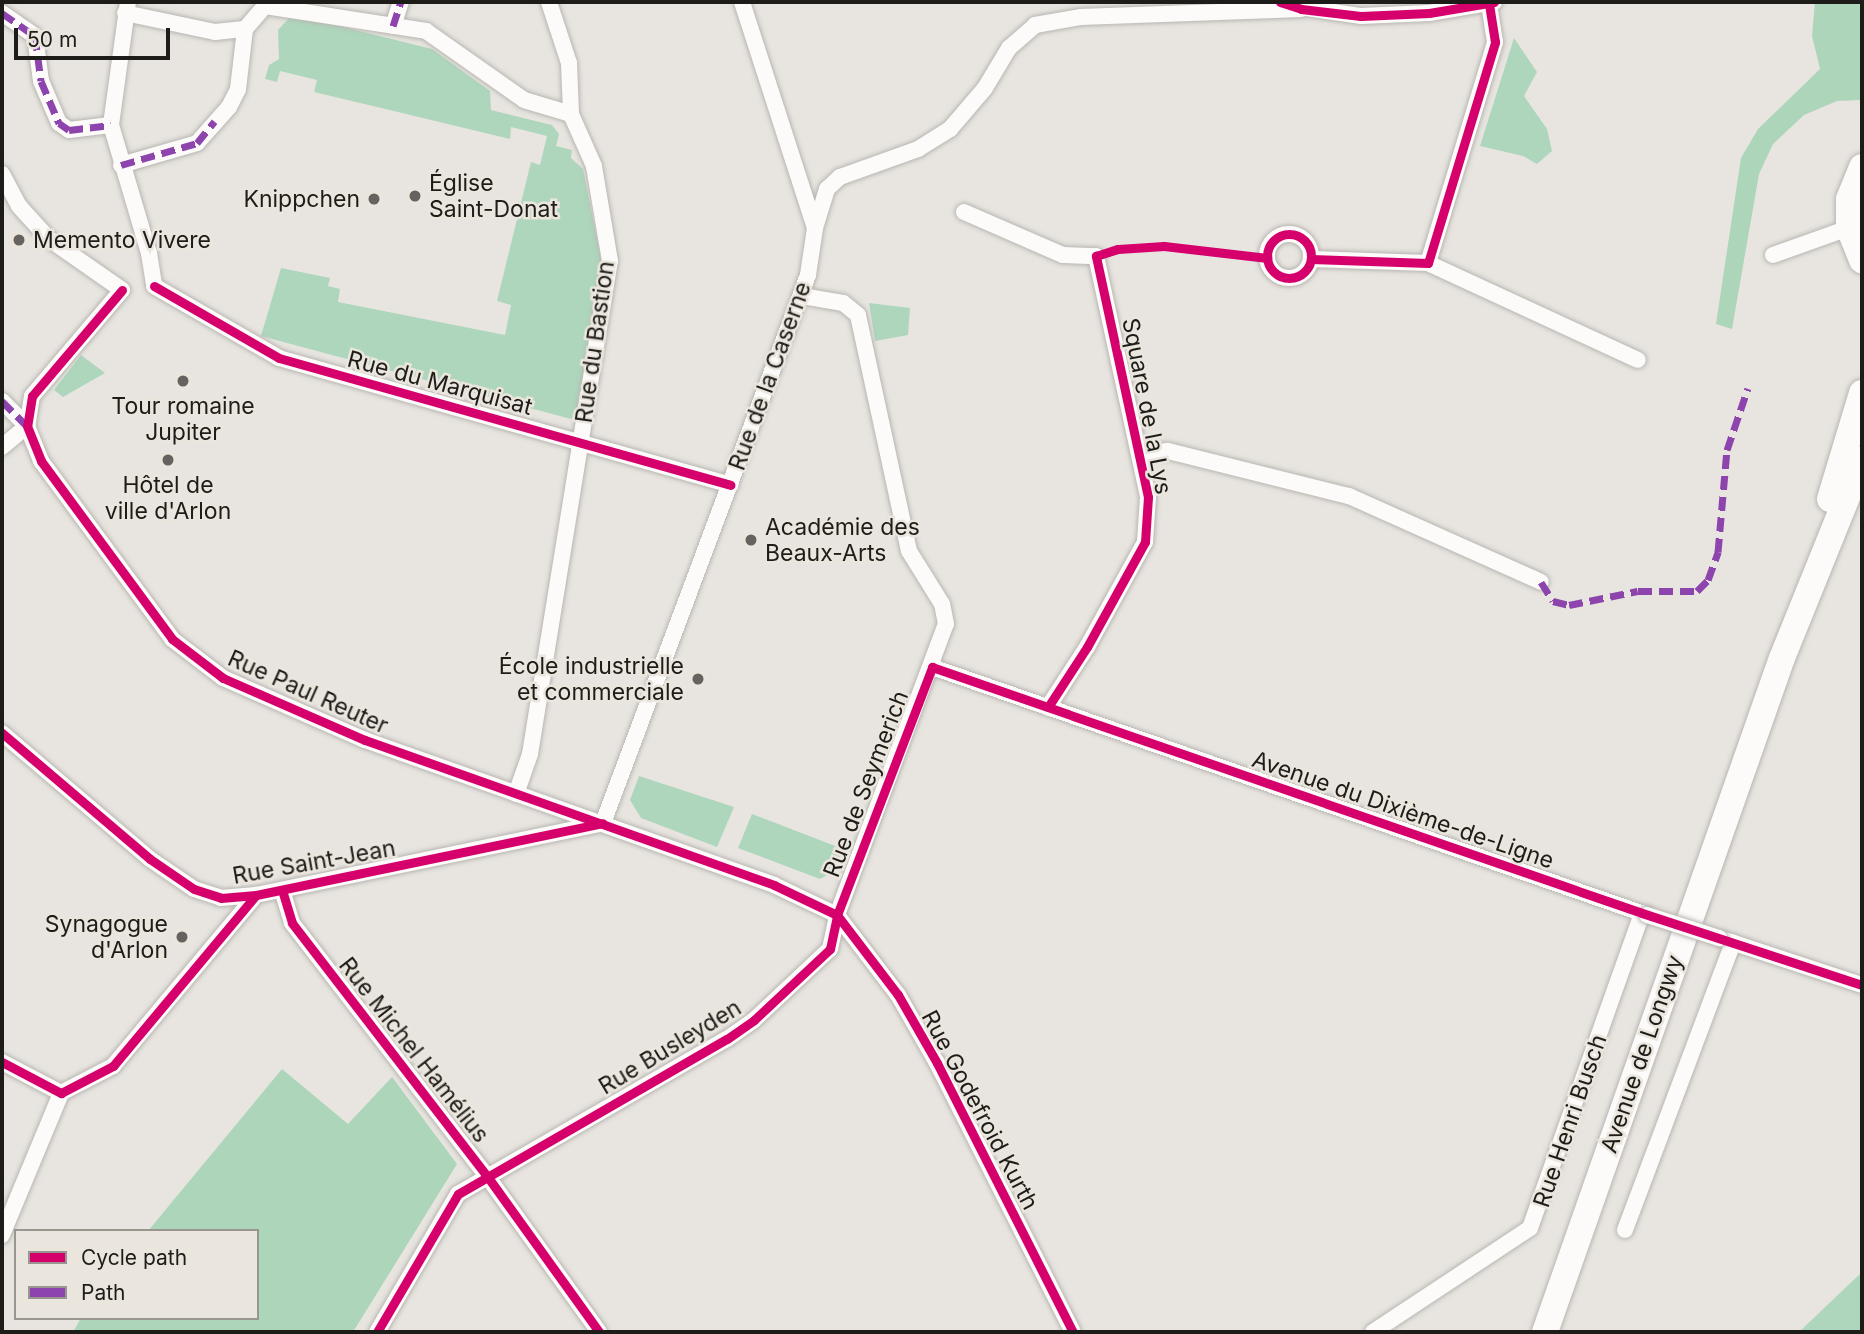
<!DOCTYPE html>
<meta charset="utf-8">
<style>
body{margin:0}
#map{position:relative;width:1864px;height:1334px;overflow:hidden;background:#e8e5e0;font-family:Inter,sans-serif}
div>[style]{position:absolute}
[style*='--x']{left:calc(var(--x)*1px);top:calc(var(--y)*1px);width:calc(var(--w)*1px);rotate:calc(var(--a)*1deg)}
.green>*{inset:0;background:#aed6bc}
.forest>*{inset:0;background:#acd5ba}
.roads{filter:drop-shadow(0 0 2px #b8b6b2) drop-shadow(0 0 2px #b8b6b2)}
.street>*{height:16px;margin:-8px;padding:0 8px;transform-origin:8px;border-radius:8px;background:#fcfbfa}
.street>.ring{margin:-8px;padding:0;box-sizing:content-box;background:none;border:16px solid #fcfbfa;border-radius:50%}
.primary>*{height:26px;margin:-13px;padding:0 13px;transform-origin:13px;border-radius:13px;background:#fcfbfa}
.bridges{filter:drop-shadow(0 0 2px #b8b6b2) drop-shadow(0 0 2px #b8b6b2)}
.street-bridge>*{height:16px;margin:-8px;padding:0 8px;transform-origin:8px;border-radius:8px;background:#fcfbfa}
.quiet>*{height:7px;margin-top:-3.5px;transform-origin:0;background:repeating-linear-gradient(90deg,#8e44ad 0 14px,transparent 0 21px)}
.cycleway>*{height:9px;margin:-4.5px;padding:0 4.5px;transform-origin:4.5px;border-radius:4.5px;background:#d6006c}
.cycleway>.ring{margin:-4.5px;padding:0;box-sizing:content-box;background:none;border:9px solid #d6006c;border-radius:50%}
.dots>*{width:19px;height:19px;translate:-50% -50%;box-sizing:border-box;border:4px solid #ebe6dd;border-radius:50%}
span{translate:-50% -50%;white-space:nowrap;text-align:center;line-height:1.15;-webkit-text-stroke:5px #ebe6dd;paint-order:stroke}
.poi-label{font-size:23px;color:#1e1c19}
.left{translate:0 -50%;text-align:left}
.right{translate:-100% -50%;text-align:right}
.street-label{font-size:23px;color:#1e1c19}
.frame{position:absolute;inset:0;border:4px solid #1e1c19;pointer-events:none}
.legend{position:absolute;left:14px;top:1229px;width:245px;height:91px;box-sizing:border-box;background:#ebe6dd;border:2px solid #99958f;margin:0;padding:9px 12px;list-style:none;font-size:21px;color:#1e1c19}
.legend li{display:flex;align-items:center;gap:14px;height:35px}
.legend b{width:35px;border:2px solid #99958f}
.scale{position:absolute;left:14px;top:28px;width:156px;height:32px;box-sizing:border-box;border:4px solid #1e1c19;border-top:0;padding-left:9px;font-size:21px;line-height:24px;white-space:nowrap;color:#1e1c19;-webkit-text-stroke:5px #ebe6dd;paint-order:stroke}
</style>
<div id="map">
<div class="green">
<div style="clip-path:polygon(307px 18px,432px 49px,490px 91px,491px 110px,552px 125px,559px 134px,556px 146px,572px 150px,571px 158px,583px 169px,601px 259px,580px 409px,571px 419px,261px 336px,281px 268px,330px 278px,328px 286px,340px 289px,338px 302px,505px 335px,511px 305px,497px 301px,531px 162px,540px 165px,547px 136px,511px 127px,510px 139px,398px 112px,314px 92px,317px 80px,280px 71px,277px 82px,265px 79px,269px 65px,279px 59px,278px 30px,289px 18px)"></div>
<div style="clip-path:polygon(1514px 38px,1537px 72px,1524px 96px,1547px 129px,1552px 151px,1537px 164px,1523px 156px,1480px 146px)"></div>
<div style="clip-path:polygon(869px 303px,910px 308px,908px 335px,875px 341px)"></div>
<div style="clip-path:polygon(81px 355px,105px 373px,63px 397px,54px 390px)"></div>
<div style="clip-path:polygon(639px 776px,734px 807px,717px 847px,641px 818px,630px 800px)"></div>
<div style="clip-path:polygon(752px 814px,843px 849px,834px 871px,820px 879px,738px 848px)"></div>
<div style="clip-path:polygon(1862px 1272px,1862px 1332px,1799px 1332px)"></div>
</div>
<div class="forest">
<div style="clip-path:polygon(1815px 2px,1858px 2px,1862px 8px,1862px 100px,1837px 101px,1804px 115px,1773px 144px,1759px 174px,1732px 329px,1716px 324px,1741px 158px,1758px 129px,1820px 69px,1812px 36px)"></div>
<div style="clip-path:polygon(282px 1069px,348px 1124px,392px 1077px,457px 1164px,353px 1332px,73px 1332px,81px 1318px,257px 1318px,257px 1231px,148px 1231px)"></div>
</div>
<div class="roads">
<div class="street">
<div style="--x:128;--y:2;--w:124;--a:97.9"></div>
<div style="--x:111;--y:125;--w:134;--a:73.5"></div>
<div style="--x:149;--y:253;--w:33;--a:81"></div>
<div style="--x:265;--y:6;--w:163;--a:8.8"></div>
<div style="--x:426;--y:31;--w:120;--a:35.1"></div>
<div style="--x:524;--y:100;--w:49;--a:16.6"></div>
<div style="--x:1293;--y:6;--w:69;--a:8.4"></div>
<div style="--x:1361;--y:16;--w:68;--a:-2.5"></div>
<div style="--x:1429;--y:13;--w:66;--a:-9.6"></div>
<div style="--x:2;--y:13;--w:40;--a:34.9"></div>
<div style="--x:35;--y:36;--w:45;--a:82.4"></div>
<div style="--x:41;--y:81;--w:46;--a:66.8"></div>
<div style="--x:59;--y:123;--w:12;--a:35"></div>
<div style="--x:69;--y:130;--w:42;--a:-6.8"></div>
<div style="--x:125;--y:13;--w:92;--a:11.9"></div>
<div style="--x:215;--y:32;--w:30;--a:-6"></div>
<div style="--x:245;--y:29;--w:30;--a:-49"></div>
<div style="--x:393;--y:26;--w:25;--a:-72"></div>
<div style="--x:121;--y:165;--w:79;--a:-16.1"></div>
<div style="--x:197;--y:143;--w:48;--a:-48.4"></div>
<div style="--x:229;--y:107;--w:20;--a:-63"></div>
<div style="--x:238;--y:89;--w:60;--a:-83.3"></div>
<div style="--x:2;--y:174;--w:36;--a:62"></div>
<div style="--x:19;--y:206;--w:45;--a:47.7"></div>
<div style="--x:49;--y:239;--w:89;--a:34.9"></div>
<div style="--x:964;--y:212;--w:108;--a:23.5"></div>
<div style="--x:1063;--y:255;--w:33;--a:2"></div>
<div style="--x:1096;--y:256;--w:247;--a:77.8"></div>
<div style="--x:1148;--y:497;--w:45;--a:93.8"></div>
<div style="--x:1145;--y:542;--w:120;--a:118.9"></div>
<div style="--x:1087;--y:647;--w:72;--a:123"></div>
<div style="--x:815;--y:228;--w:41;--a:-72.9"></div>
<div style="--x:827;--y:189;--w:18;--a:-43"></div>
<div style="--x:840;--y:177;--w:83;--a:-19.7"></div>
<div style="--x:918;--y:149;--w:38;--a:-32"></div>
<div style="--x:950;--y:129;--w:54;--a:-49.5"></div>
<div style="--x:985;--y:88;--w:47;--a:-59"></div>
<div style="--x:1009;--y:48;--w:35;--a:-41"></div>
<div style="--x:1035;--y:25;--w:47;--a:-9.9"></div>
<div style="--x:1081;--y:17;--w:220;--a:-2.1"></div>
<div class="ring" style="left:1267px;top:234px;width:28px;height:28px"></div>
<div style="--x:1773;--y:255;--w:81;--a:-19.6"></div>
<div style="--x:1311;--y:259;--w:117;--a:2"></div>
<div style="--x:1428;--y:263;--w:231;--a:24.8"></div>
<div style="--x:1428;--y:263;--w:231;--a:-73.1"></div>
<div style="--x:1495;--y:42;--w:39;--a:-99"></div>
<div style="--x:154;--y:286;--w:144;--a:29.9"></div>
<div style="--x:279;--y:358;--w:469;--a:15.7"></div>
<div style="--x:122;--y:290;--w:139;--a:130.3"></div>
<div style="--x:32;--y:396;--w:30;--a:99"></div>
<div style="--x:27;--y:426;--w:38;--a:68"></div>
<div style="--x:41;--y:461;--w:221;--a:53.6"></div>
<div style="--x:172;--y:639;--w:64;--a:37.4"></div>
<div style="--x:223;--y:678;--w:155;--a:23.6"></div>
<div style="--x:365;--y:740;--w:434;--a:19.5"></div>
<div style="--x:774;--y:885;--w:70;--a:25.5"></div>
<div style="--x:837;--y:915;--w:101;--a:52.7"></div>
<div style="--x:898;--y:995;--w:78;--a:60.2"></div>
<div style="--x:937;--y:1063;--w:301;--a:63.2"></div>
<div style="--x:2;--y:401;--w:35;--a:45"></div>
<div style="--x:2;--y:447;--w:33;--a:-40"></div>
<div style="--x:1140;--y:454;--w:28;--a:-6"></div>
<div style="--x:1168;--y:451;--w:187;--a:14"></div>
<div style="--x:1349;--y:496;--w:210;--a:24.1"></div>
<div style="--x:932;--y:667;--w:757;--a:19.13"></div>
<div style="--x:2;--y:733;--w:194;--a:40.4"></div>
<div style="--x:150;--y:859;--w:53;--a:34.3"></div>
<div style="--x:194;--y:889;--w:28;--a:18"></div>
<div style="--x:221;--y:898;--w:35;--a:-5"></div>
<div style="--x:256;--y:895;--w:351;--a:-11.7"></div>
<div style="--x:516;--y:794;--w:42;--a:-70.7"></div>
<div style="--x:530;--y:754;--w:499;--a:-80.8"></div>
<div style="--x:610;--y:261;--w:96;--a:-99.6"></div>
<div style="--x:594;--y:166;--w:57;--a:-113.9"></div>
<div style="--x:571;--y:114;--w:51;--a:-92.2"></div>
<div style="--x:569;--y:63;--w:64;--a:-108.2"></div>
<div style="--x:603;--y:823;--w:585;--a:-69.49"></div>
<div style="--x:808;--y:275;--w:48;--a:-81.5"></div>
<div style="--x:815;--y:228;--w:237;--a:-107.9"></div>
<div style="--x:282;--y:890;--w:34;--a:73"></div>
<div style="--x:292;--y:923;--w:319;--a:52.4"></div>
<div style="--x:487;--y:1176;--w:192;--a:54.3"></div>
<div style="--x:1725;--y:940;--w:144;--a:18.2"></div>
<div style="--x:2;--y:1062;--w:67;--a:27.7"></div>
<div style="--x:61;--y:1093;--w:59;--a:-27.4"></div>
<div style="--x:113;--y:1066;--w:223;--a:-50.1"></div>
<div style="--x:1625;--y:1230;--w:307;--a:-69.4"></div>
<div style="--x:2;--y:1235;--w:154;--a:-67.4"></div>
<div style="--x:377;--y:1332;--w:160;--a:-59.6"></div>
<div style="--x:458;--y:1194;--w:310;--a:-30"></div>
<div style="--x:727;--y:1039;--w:33;--a:-35"></div>
<div style="--x:754;--y:1020;--w:104;--a:-43.1"></div>
<div style="--x:830;--y:949;--w:35;--a:-78"></div>
<div style="--x:837;--y:915;--w:311;--a:-69.5"></div>
<div style="--x:946;--y:624;--w:20;--a:-101"></div>
<div style="--x:942;--y:604;--w:62;--a:-121.9"></div>
<div style="--x:909;--y:551;--w:241;--a:-102.2"></div>
<div style="--x:858;--y:315;--w:19;--a:-141"></div>
<div style="--x:843;--y:303;--w:42;--a:-170.3"></div>
<div style="--x:1373;--y:1332;--w:188;--a:-33.5"></div>
<div style="--x:1530;--y:1228;--w:334;--a:-70.4"></div>
</div>
<div class="primary">
<div style="--x:1862;--y:167;--w:35;--a:112"></div>
<div style="--x:1849;--y:200;--w:28;--a:90"></div>
<div style="--x:1849;--y:228;--w:35;--a:68"></div>
<div style="--x:1830;--y:499;--w:111;--a:-73.2"></div>
<div style="--x:1545;--y:1332;--w:714;--a:-70.63"></div>
<div style="--x:1782;--y:658;--w:214;--a:-68"></div>
</div>
</div>
<div class="bridges">
<div class="street-bridge">
<div style="--x:1647;--y:915;--w:76;--a:17.7"></div>
</div>
</div>
<div class="quiet">
<div style="--x:2;--y:13;--w:40;--a:34.9"></div>
<div style="--x:35;--y:36;--w:45;--a:82.4"></div>
<div style="--x:41;--y:81;--w:46;--a:66.8"></div>
<div style="--x:59;--y:123;--w:12;--a:35"></div>
<div style="--x:69;--y:130;--w:42;--a:-6.8"></div>
<div style="--x:393;--y:26;--w:25;--a:-72"></div>
<div style="--x:121;--y:165;--w:79;--a:-16.1"></div>
<div style="--x:197;--y:143;--w:28;--a:-51"></div>
<div style="--x:2;--y:401;--w:35;--a:45"></div>
<div style="--x:1541;--y:582;--w:22;--a:58"></div>
<div style="--x:1553;--y:601;--w:16;--a:14"></div>
<div style="--x:1569;--y:605;--w:70;--a:-11.5"></div>
<div style="--x:1638;--y:591;--w:59;--a:0"></div>
<div style="--x:1697;--y:591;--w:16;--a:-45"></div>
<div style="--x:1708;--y:580;--w:30;--a:-70"></div>
<div style="--x:1718;--y:552;--w:102;--a:-85"></div>
<div style="--x:1727;--y:450;--w:65;--a:-71.3"></div>
</div>
<div class="cycleway">
<div style="--x:1280;--y:2;--w:22;--a:18"></div>
<div style="--x:1301;--y:9;--w:60;--a:6.7"></div>
<div style="--x:1361;--y:16;--w:68;--a:-2.5"></div>
<div style="--x:1429;--y:13;--w:66;--a:-9.6"></div>
<div class="ring" style="left:1267px;top:234px;width:35px;height:35px"></div>
<div style="--x:1311;--y:259;--w:117;--a:2"></div>
<div style="--x:1428;--y:263;--w:231;--a:-73.1"></div>
<div style="--x:1495;--y:42;--w:39;--a:-99"></div>
<div style="--x:154;--y:286;--w:144;--a:29.9"></div>
<div style="--x:279;--y:358;--w:469;--a:15.7"></div>
<div style="--x:122;--y:290;--w:139;--a:130.3"></div>
<div style="--x:32;--y:396;--w:30;--a:99"></div>
<div style="--x:27;--y:426;--w:38;--a:68"></div>
<div style="--x:41;--y:461;--w:221;--a:53.6"></div>
<div style="--x:172;--y:639;--w:64;--a:37.4"></div>
<div style="--x:223;--y:678;--w:155;--a:23.6"></div>
<div style="--x:365;--y:740;--w:434;--a:19.5"></div>
<div style="--x:774;--y:885;--w:70;--a:25.5"></div>
<div style="--x:837;--y:915;--w:101;--a:52.7"></div>
<div style="--x:898;--y:995;--w:78;--a:60.2"></div>
<div style="--x:937;--y:1063;--w:301;--a:63.2"></div>
<div style="--x:1048;--y:707;--w:72;--a:-57"></div>
<div style="--x:1087;--y:647;--w:120;--a:-61.1"></div>
<div style="--x:1145;--y:542;--w:45;--a:-86.2"></div>
<div style="--x:1148;--y:497;--w:247;--a:-102.2"></div>
<div style="--x:1096;--y:256;--w:23;--a:-18"></div>
<div style="--x:1118;--y:249;--w:46;--a:-3.7"></div>
<div style="--x:1164;--y:246;--w:104;--a:6.6"></div>
<div style="--x:2;--y:733;--w:194;--a:40.4"></div>
<div style="--x:150;--y:859;--w:53;--a:34.3"></div>
<div style="--x:194;--y:889;--w:28;--a:18"></div>
<div style="--x:221;--y:898;--w:35;--a:-5"></div>
<div style="--x:256;--y:895;--w:354;--a:-11.7"></div>
<div style="--x:282;--y:890;--w:34;--a:73"></div>
<div style="--x:292;--y:923;--w:319;--a:52.4"></div>
<div style="--x:487;--y:1176;--w:192;--a:54.3"></div>
<div style="--x:2;--y:1062;--w:67;--a:27.7"></div>
<div style="--x:61;--y:1093;--w:59;--a:-27.4"></div>
<div style="--x:113;--y:1066;--w:223;--a:-50.1"></div>
<div style="--x:377;--y:1332;--w:160;--a:-59.6"></div>
<div style="--x:458;--y:1194;--w:310;--a:-30"></div>
<div style="--x:727;--y:1039;--w:33;--a:-35"></div>
<div style="--x:754;--y:1020;--w:104;--a:-43.1"></div>
<div style="--x:830;--y:949;--w:35;--a:-78"></div>
<div style="--x:837;--y:915;--w:266;--a:-69"></div>
<div style="--x:932;--y:667;--w:751;--a:19.11"></div>
<div style="--x:1642;--y:913;--w:231;--a:18.1"></div>
</div>
<div class="dots">
<div style="left:415px;top:196px;background:#65625f"></div>
<div style="left:374px;top:199px;background:#65625f"></div>
<div style="left:19px;top:240px;background:#65625f"></div>
<div style="left:183px;top:381px;background:#65625f"></div>
<div style="left:168px;top:460px;background:#65625f"></div>
<div style="left:751px;top:540px;background:#65625f"></div>
<div style="left:698px;top:679px;background:#65625f"></div>
<div style="left:182px;top:937px;background:#65625f"></div>
</div>
<div class="poi-label">
<span class="left" style="left:429px;top:196px">Église<br>Saint-Donat</span>
<span class="right" style="left:360px;top:199px">Knippchen</span>
<span class="left" style="left:33px;top:240px">Memento Vivere</span>
<span style="left:183px;top:419px">Tour romaine<br>Jupiter</span>
<span style="left:168px;top:498px">Hôtel de<br>ville d'Arlon</span>
<span class="left" style="left:765px;top:540px">Académie des<br>Beaux-Arts</span>
<span class="right" style="left:684px;top:679px">École industrielle<br>et commerciale</span>
<span class="right" style="left:168px;top:937px">Synagogue<br>d'Arlon</span>
</div>
<div class="street-label">
<span style="left:595px;top:342px;rotate:-82deg">Rue du Bastion</span>
<span style="left:770px;top:376px;rotate:-70deg">Rue de la Caserne</span>
<span style="left:440px;top:383px;rotate:15deg">Rue du Marquisat</span>
<span style="left:1147px;top:406px;rotate:79deg">Square de la Lys</span>
<span style="left:308px;top:692px;rotate:24deg">Rue Paul Reuter</span>
<span style="left:866px;top:784px;rotate:-69deg">Rue de Seymerich</span>
<span style="left:1403px;top:810px;rotate:19deg">Avenue du Dixième-de-Ligne</span>
<span style="left:314px;top:862px;rotate:-10deg">Rue Saint-Jean</span>
<span style="left:670px;top:1047px;rotate:-31deg">Rue Busleyden</span>
<span style="left:414px;top:1050px;rotate:52deg">Rue Michel Hamélius</span>
<span style="left:1642px;top:1054px;rotate:-71deg">Avenue de Longwy</span>
<span style="left:980px;top:1110px;rotate:62deg">Rue Godefroid Kurth</span>
<span style="left:1570px;top:1121px;rotate:-71deg">Rue Henri Busch</span>
</div>
<div class="frame"></div>
<ul class="legend">
<li><b style="height:9px;background:#d6006c"></b>Cycle path</li>
<li><b style="height:9px;background:#8e44ad"></b>Path</li>
</ul>
<div class="scale">50 m</div>
</div>
